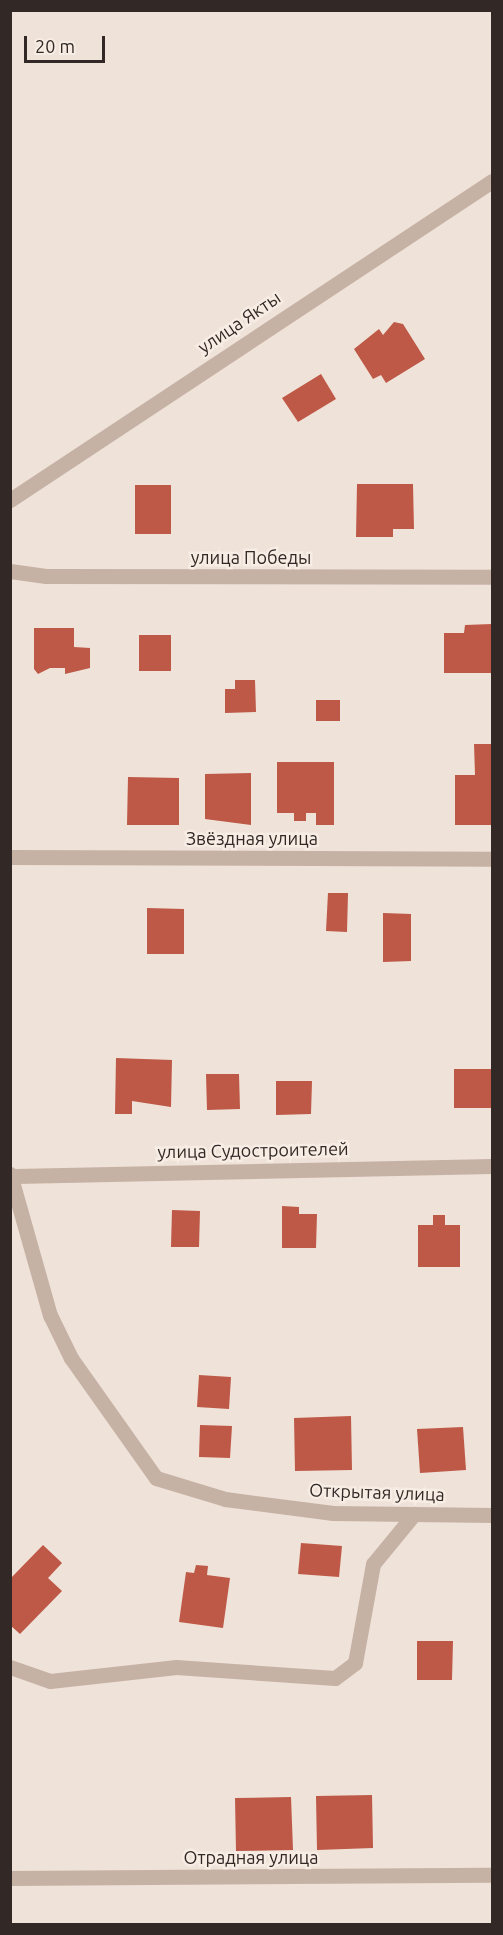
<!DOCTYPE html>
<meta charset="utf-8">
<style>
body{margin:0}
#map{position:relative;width:503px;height:1935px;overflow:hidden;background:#efe2d8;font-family:Ubuntu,sans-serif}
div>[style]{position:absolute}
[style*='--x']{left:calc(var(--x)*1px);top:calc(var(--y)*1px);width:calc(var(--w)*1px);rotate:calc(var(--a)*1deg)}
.building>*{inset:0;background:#be5847}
.minor>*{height:15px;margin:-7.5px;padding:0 7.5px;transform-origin:7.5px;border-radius:7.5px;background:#c6b1a5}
span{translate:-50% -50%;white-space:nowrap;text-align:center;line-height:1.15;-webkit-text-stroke:5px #f7ede4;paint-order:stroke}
.street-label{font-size:18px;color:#322926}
.frame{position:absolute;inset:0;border:12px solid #322926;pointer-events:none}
.scale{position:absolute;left:24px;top:36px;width:81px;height:27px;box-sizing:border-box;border:3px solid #322926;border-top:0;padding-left:8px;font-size:18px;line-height:21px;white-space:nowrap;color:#322926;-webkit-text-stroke:4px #f7ede4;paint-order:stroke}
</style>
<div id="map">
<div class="building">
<div style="clip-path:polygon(394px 322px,403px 324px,425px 359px,386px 383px,381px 375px,373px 379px,354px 349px,379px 329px,383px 335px)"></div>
<div style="clip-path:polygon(321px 374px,336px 399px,298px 422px,282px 398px)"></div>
<div style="clip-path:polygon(357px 484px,413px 484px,414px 529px,393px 529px,393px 537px,356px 537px)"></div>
<div style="clip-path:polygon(135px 485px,171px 485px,171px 534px,135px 534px)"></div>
<div style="clip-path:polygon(492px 624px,492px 673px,444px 673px,444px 633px,464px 633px,465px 625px)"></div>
<div style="clip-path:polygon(34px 628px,74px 628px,74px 647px,90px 648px,90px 668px,65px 674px,65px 668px,50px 668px,38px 674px,34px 669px)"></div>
<div style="clip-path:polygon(139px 635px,171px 635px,171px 671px,139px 671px)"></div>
<div style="clip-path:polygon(235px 680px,255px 680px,256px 712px,225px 713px,225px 689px,235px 689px)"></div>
<div style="clip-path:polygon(316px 700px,340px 700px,340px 721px,316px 721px)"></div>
<div style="clip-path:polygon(474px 744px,492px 744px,492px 825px,455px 825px,455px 775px,475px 775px)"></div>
<div style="clip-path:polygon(277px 762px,334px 762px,334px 825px,316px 825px,316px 813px,306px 813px,306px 821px,294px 821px,294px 813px,277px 813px)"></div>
<div style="clip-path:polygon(251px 773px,251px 825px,205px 819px,205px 774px)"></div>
<div style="clip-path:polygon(128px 777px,179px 778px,179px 825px,127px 825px)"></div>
<div style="clip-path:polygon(328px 893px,348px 893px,347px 932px,326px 931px)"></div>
<div style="clip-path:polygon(147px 908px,184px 909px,184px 954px,147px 954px)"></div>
<div style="clip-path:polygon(383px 913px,411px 914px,411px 961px,383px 962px)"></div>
<div style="clip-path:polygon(116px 1058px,172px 1060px,171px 1107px,132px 1101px,132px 1114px,115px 1114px)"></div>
<div style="clip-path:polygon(454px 1069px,492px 1069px,492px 1108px,454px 1108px)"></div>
<div style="clip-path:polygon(206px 1074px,239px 1074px,240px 1109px,207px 1110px)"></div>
<div style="clip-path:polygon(276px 1081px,312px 1081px,311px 1114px,276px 1115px)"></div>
<div style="clip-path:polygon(282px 1206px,299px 1207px,299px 1214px,317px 1214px,316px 1248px,282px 1248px)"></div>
<div style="clip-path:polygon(172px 1210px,200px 1211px,199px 1247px,171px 1247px)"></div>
<div style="clip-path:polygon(433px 1215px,445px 1215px,445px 1225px,460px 1225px,460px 1267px,418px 1267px,418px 1225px,433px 1225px)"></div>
<div style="clip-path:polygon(199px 1375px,231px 1377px,229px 1409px,197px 1407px)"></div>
<div style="clip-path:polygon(351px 1416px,352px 1470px,295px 1471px,294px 1418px)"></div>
<div style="clip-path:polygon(200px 1425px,232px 1426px,230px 1458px,199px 1457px)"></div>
<div style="clip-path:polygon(463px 1427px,466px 1470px,420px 1473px,417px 1429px)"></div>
<div style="clip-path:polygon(301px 1543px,342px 1546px,339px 1577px,298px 1574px)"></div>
<div style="clip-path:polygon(43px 1545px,62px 1563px,48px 1578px,62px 1591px,20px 1634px,10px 1625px,10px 1579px)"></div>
<div style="clip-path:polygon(196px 1565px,208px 1566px,207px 1575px,230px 1578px,223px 1628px,179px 1622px,186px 1572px,194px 1573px)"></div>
<div style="clip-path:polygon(417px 1641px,453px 1641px,452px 1680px,417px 1680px)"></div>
<div style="clip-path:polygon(372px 1795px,373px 1848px,317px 1850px,316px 1796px)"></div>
<div style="clip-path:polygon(291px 1797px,293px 1850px,236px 1851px,235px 1798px)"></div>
</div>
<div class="minor">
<div style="--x:10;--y:500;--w:578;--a:-33.5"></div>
<div style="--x:10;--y:571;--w:36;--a:8"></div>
<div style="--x:46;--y:576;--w:446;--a:0.1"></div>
<div style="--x:10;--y:857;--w:482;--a:0.2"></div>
<div style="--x:10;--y:1174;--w:147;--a:74.2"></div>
<div style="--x:50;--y:1315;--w:48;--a:64"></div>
<div style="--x:71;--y:1358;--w:147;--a:54.7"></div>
<div style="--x:156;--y:1478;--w:72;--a:16.9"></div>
<div style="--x:225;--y:1499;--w:109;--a:7.4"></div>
<div style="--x:333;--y:1513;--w:159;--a:0.7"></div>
<div style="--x:15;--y:1176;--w:477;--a:-1.2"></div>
<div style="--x:10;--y:1667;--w:42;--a:19.3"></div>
<div style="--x:50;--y:1681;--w:127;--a:-6.3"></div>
<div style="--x:176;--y:1667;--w:159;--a:4"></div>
<div style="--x:335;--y:1678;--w:25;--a:-37"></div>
<div style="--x:355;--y:1663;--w:101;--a:-79.7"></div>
<div style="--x:373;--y:1564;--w:65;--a:-50.6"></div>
<div style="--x:10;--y:1878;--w:482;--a:-0.4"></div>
</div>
<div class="street-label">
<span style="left:239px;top:322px;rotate:-34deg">улица Якты</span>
<span style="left:251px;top:557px">улица Победы</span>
<span style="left:252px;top:838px">Звёздная улица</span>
<span style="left:253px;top:1150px;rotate:-1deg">улица Судостроителей</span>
<span style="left:377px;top:1492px;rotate:2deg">Открытая улица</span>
<span style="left:251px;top:1857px">Отрадная улица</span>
</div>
<div class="frame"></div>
<div class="scale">20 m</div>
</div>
